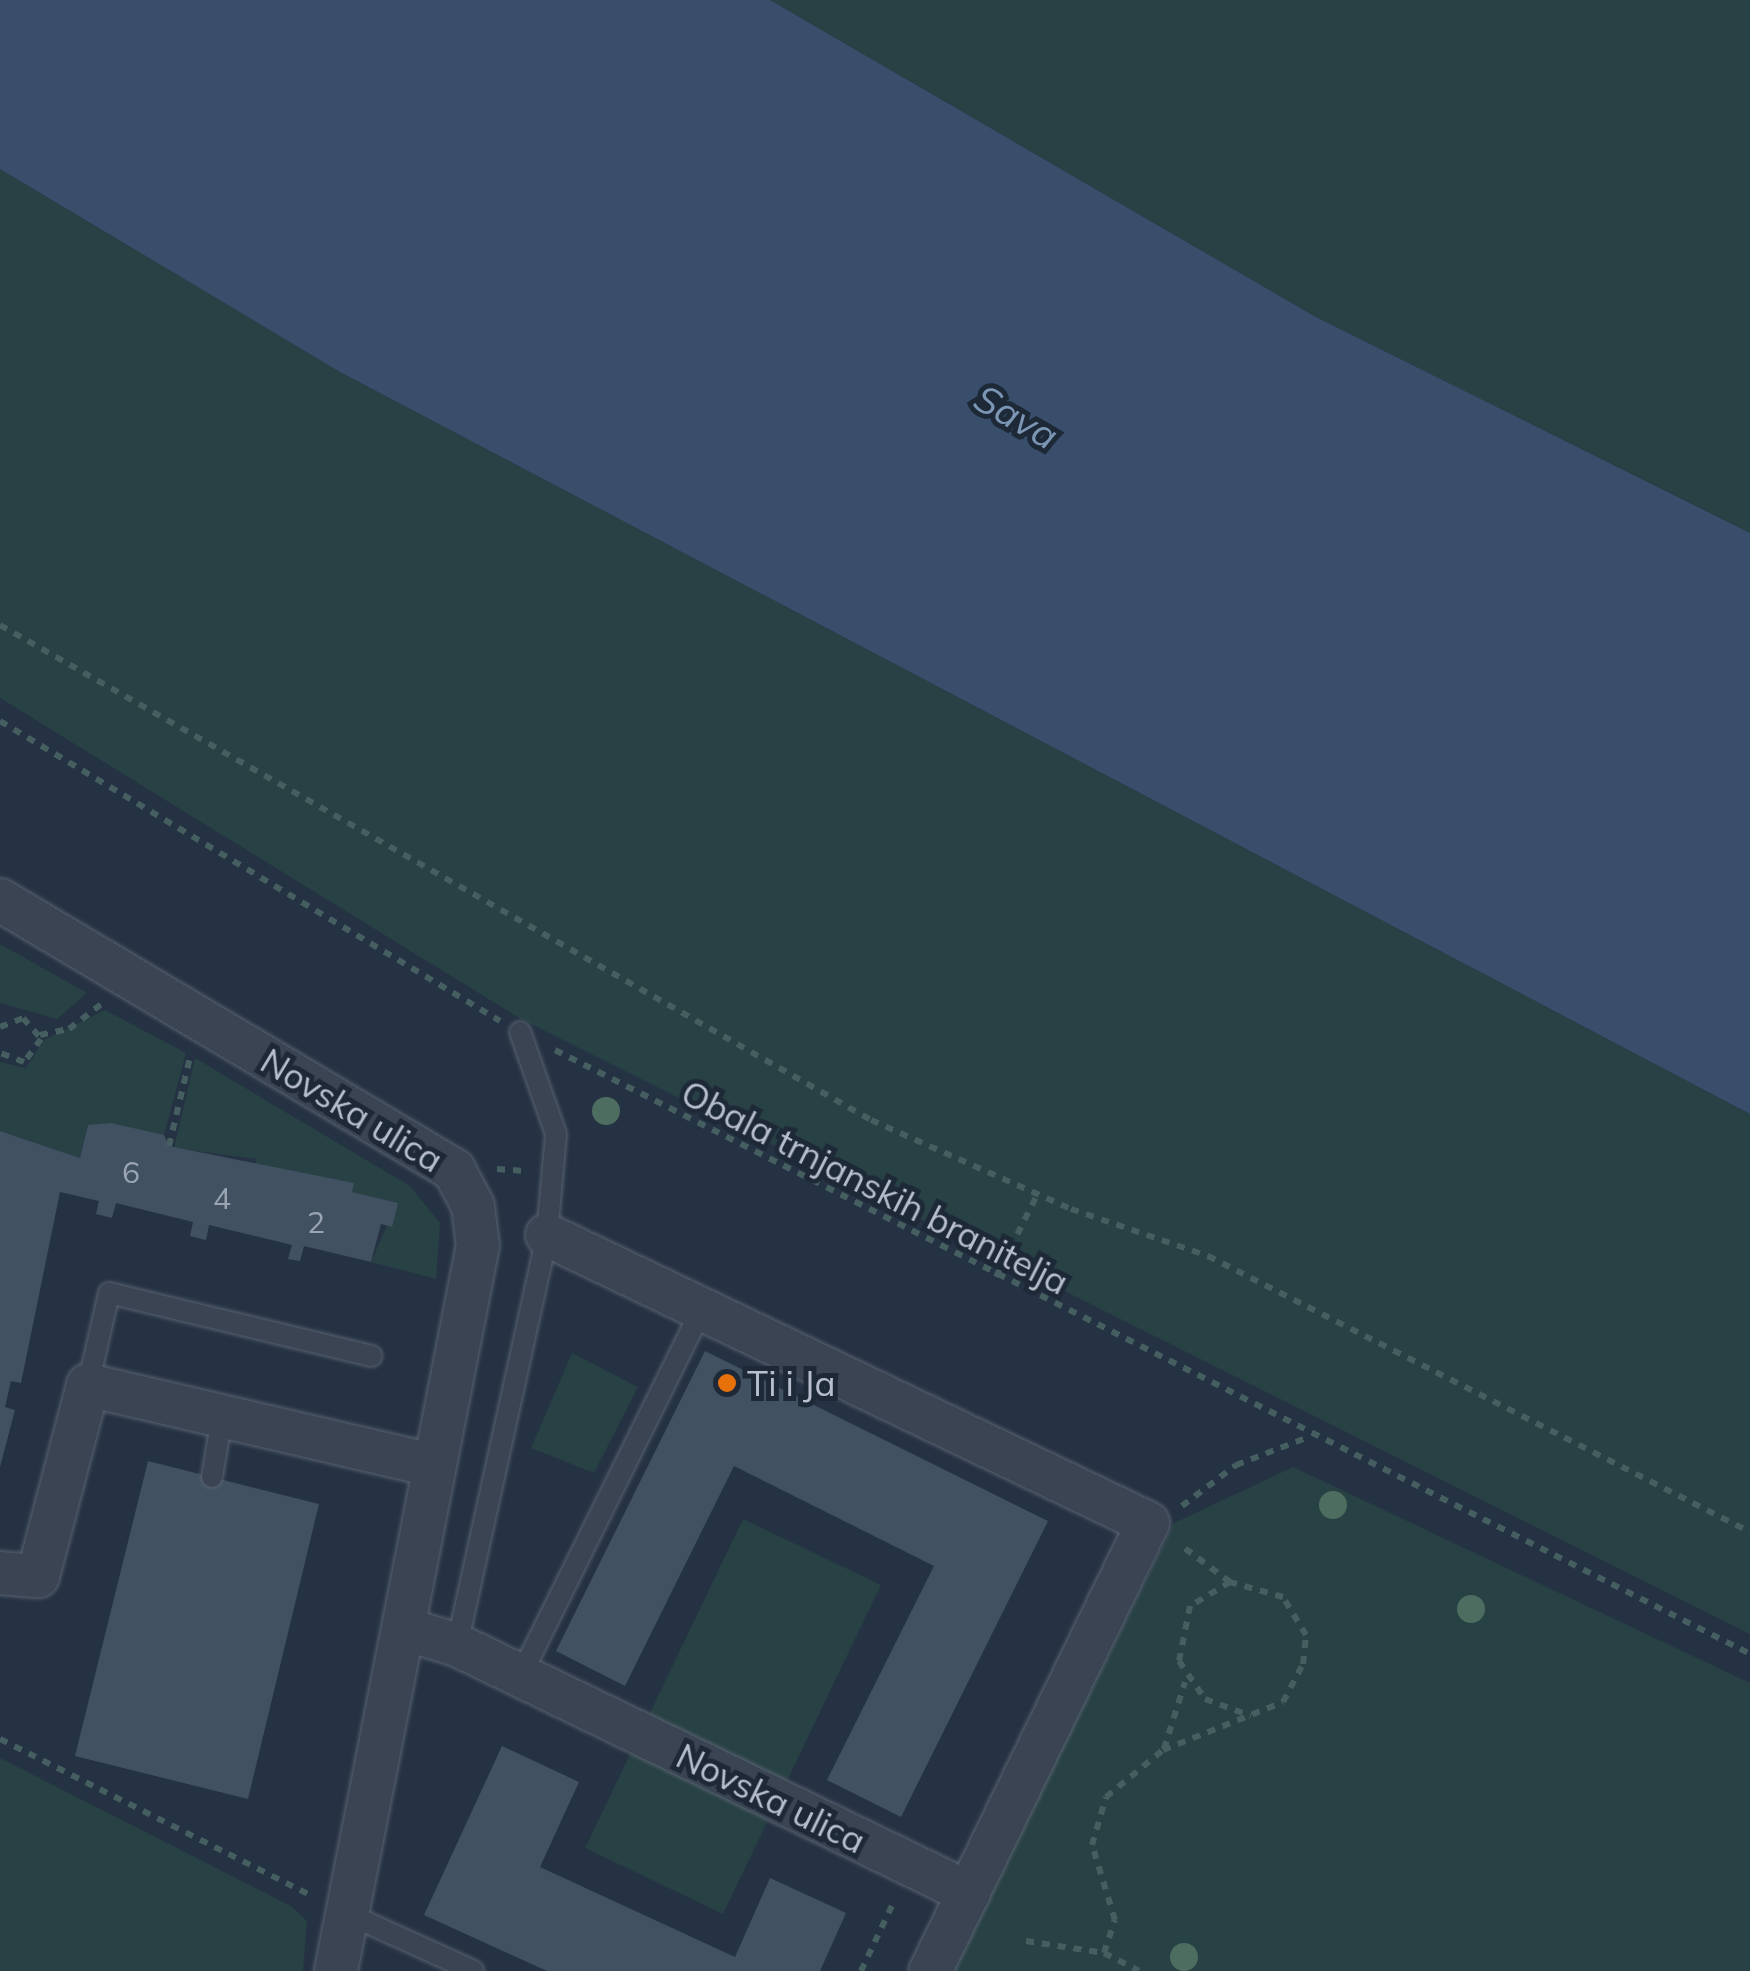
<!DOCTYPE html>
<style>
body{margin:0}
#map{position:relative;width:1750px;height:1971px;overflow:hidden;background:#253243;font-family:Mulish,sans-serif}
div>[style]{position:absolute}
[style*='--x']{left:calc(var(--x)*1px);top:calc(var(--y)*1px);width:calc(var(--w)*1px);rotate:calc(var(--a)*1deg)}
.green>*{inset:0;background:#274144}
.water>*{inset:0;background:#384e6b}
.building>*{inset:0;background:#415162}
.path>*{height:6px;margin-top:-3px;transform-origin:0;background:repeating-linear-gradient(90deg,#455e60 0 8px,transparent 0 16px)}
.roads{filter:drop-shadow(0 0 2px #586270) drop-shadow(0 0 2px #586270)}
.service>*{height:20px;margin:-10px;padding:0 10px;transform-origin:10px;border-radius:10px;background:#3a4453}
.minor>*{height:42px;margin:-21px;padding:0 21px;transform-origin:21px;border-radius:21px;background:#3a4453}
.trees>*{width:28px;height:28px;margin:-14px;border-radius:50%;background:#4d6d60}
.dots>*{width:28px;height:28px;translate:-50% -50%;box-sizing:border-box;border:5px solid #1e2938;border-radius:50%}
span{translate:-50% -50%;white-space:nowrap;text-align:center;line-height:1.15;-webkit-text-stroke:10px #1e2938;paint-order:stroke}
.number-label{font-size:30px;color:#9aa4b2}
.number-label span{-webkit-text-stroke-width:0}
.street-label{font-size:35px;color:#b7bfcc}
.poi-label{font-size:35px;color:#b7bfcc}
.left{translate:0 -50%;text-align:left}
.water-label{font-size:38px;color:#7c96b5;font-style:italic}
</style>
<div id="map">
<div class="green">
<div style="clip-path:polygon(770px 0,1750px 0,1750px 533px,1314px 316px)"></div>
<div style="clip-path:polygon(0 169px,340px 372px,1750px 1114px,1750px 1634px,521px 1019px,0 698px)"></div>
<div style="clip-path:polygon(0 944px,87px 993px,57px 1019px,0 1003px)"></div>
<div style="clip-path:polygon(105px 1010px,186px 1053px,164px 1135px,88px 1125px,80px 1158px,0 1131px,0 1062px,26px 1068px,44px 1040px)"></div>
<div style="clip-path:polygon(195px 1058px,410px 1186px,440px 1223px,436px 1279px,371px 1262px,397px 1203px,352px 1192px,353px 1183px,255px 1167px,256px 1159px,174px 1148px)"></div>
<div style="clip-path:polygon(572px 1353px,638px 1387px,594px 1473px,531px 1448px)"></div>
<div style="clip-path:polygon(1293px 1467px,1750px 1683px,1750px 1971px,951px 1971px,1174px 1523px)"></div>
<div style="clip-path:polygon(743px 1519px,881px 1585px,723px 1914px,585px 1848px)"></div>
<div style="clip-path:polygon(0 1758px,291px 1906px,307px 1921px,303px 1971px,0 1971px)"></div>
</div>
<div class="water">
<div style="clip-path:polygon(0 0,770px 0,1314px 316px,1750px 533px,1750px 1114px,340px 372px,0 169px)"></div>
</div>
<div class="building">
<div style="clip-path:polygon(111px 1123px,164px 1135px,169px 1146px,354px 1183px,352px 1192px,398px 1203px,392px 1227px,381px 1224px,371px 1262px,304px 1246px,300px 1261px,288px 1259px,292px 1245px,209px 1225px,206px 1240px,190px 1236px,193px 1222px,116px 1203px,112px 1218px,96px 1214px,99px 1201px,60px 1192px,21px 1383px,11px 1381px,5px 1407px,15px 1410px,0 1467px,0 1131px,80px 1158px,88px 1125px)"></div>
<div style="clip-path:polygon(705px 1351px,1048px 1521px,901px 1817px,827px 1780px,934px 1566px,734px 1466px,625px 1686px,556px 1651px)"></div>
<div style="clip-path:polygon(148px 1461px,319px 1504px,248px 1799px,75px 1756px)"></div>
<div style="clip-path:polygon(502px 1746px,579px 1782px,540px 1867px,735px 1957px,770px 1878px,846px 1913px,820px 1971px,547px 1971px,424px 1915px)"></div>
</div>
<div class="path">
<div style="--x:0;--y:625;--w:1002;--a:29.61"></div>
<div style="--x:871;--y:1120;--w:219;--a:24"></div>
<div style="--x:1071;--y:1209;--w:145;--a:18.9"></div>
<div style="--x:1208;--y:1256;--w:608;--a:26.99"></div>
<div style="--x:0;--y:721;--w:583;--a:30.96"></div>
<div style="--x:0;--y:1027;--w:25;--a:-21"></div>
<div style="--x:23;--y:1018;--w:28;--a:49"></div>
<div style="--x:41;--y:1039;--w:29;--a:126"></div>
<div style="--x:24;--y:1062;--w:26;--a:-159"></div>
<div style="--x:40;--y:1035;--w:30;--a:-12"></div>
<div style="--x:69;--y:1029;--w:44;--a:-37.6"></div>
<div style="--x:555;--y:1050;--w:1339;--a:26.81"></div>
<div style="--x:169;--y:1146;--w:91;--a:-76.7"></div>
<div style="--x:497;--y:1169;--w:32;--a:4"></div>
<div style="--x:996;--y:1277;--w:92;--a:-63.4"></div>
<div style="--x:1182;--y:1506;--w:68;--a:-37.2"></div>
<div style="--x:1236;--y:1465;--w:75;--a:-21.1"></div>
<div style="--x:1230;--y:1582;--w:47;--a:149"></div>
<div style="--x:1190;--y:1606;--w:56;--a:101.3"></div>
<div style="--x:1179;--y:1661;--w:46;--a:55.6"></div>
<div style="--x:1205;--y:1699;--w:49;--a:20.3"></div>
<div style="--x:0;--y:1739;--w:349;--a:26.7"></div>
<div style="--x:1164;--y:1749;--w:70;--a:-72.6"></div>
<div style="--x:1026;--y:1941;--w:79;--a:8.7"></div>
<div style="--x:1104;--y:1953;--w:39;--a:27"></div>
<div style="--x:1104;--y:1953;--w:35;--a:-72"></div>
<div style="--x:1115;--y:1920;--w:78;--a:-107"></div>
<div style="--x:1092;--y:1845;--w:50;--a:-73.7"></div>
<div style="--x:1106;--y:1797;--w:74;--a:-39.5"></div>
<div style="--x:1163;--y:1750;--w:129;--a:-21.8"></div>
<div style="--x:1283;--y:1702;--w:43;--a:-62.2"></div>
<div style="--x:1303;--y:1664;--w:29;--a:-84"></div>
<div style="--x:1306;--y:1635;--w:44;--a:-121.2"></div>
<div style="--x:1283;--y:1597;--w:55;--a:-164.2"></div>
<div style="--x:1230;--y:1582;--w:64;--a:-143.3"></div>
<div style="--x:861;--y:1971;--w:80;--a:-64.7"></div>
</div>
<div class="roads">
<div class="service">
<div style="--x:88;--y:1385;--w:94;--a:-77.1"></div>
<div style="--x:109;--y:1293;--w:270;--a:13.5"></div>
<div style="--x:212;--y:1477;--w:61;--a:-80.5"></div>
<div style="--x:457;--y:1645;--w:420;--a:-77.6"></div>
<div style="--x:547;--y:1235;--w:101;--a:-84.9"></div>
<div style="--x:556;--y:1134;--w:108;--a:-109.4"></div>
<div style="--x:521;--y:1675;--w:408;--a:-63.7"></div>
<div style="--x:346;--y:1913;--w:140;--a:24.5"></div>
</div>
<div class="minor">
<div style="--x:0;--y:900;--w:528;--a:30.74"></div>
<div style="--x:454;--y:1170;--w:41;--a:62.2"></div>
<div style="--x:473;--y:1206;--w:39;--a:83"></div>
<div style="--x:478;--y:1245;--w:740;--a:101.07"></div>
<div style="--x:547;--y:1235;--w:666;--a:25.6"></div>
<div style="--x:1148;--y:1523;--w:498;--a:115.9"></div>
<div style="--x:0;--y:1573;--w:38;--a:5"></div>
<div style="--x:38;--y:1576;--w:197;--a:-75.3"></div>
<div style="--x:88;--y:1385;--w:353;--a:13.1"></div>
<div style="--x:405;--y:1629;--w:54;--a:17.1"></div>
<div style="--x:457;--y:1645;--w:569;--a:25.84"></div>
</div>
</div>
<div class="trees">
<div style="left:606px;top:1111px"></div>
<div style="left:1333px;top:1505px"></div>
<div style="left:1471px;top:1609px"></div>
<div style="left:1184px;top:1957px"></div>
</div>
<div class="dots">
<div style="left:727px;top:1383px;background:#e8710a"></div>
</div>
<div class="number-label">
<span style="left:131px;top:1172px">6</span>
<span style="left:222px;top:1198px">4</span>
<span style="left:316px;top:1222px">2</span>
</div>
<div class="street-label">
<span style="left:352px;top:1110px;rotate:31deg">Novska ulica</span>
<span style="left:875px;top:1187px;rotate:27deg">Obala trnjanskih branitelja</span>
<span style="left:771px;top:1798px;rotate:26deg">Novska ulica</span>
</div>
<div class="poi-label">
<span class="left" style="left:747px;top:1383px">Ti i Ja</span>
</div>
<div class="water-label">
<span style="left:1016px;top:417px;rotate:30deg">Sava</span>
</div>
</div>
